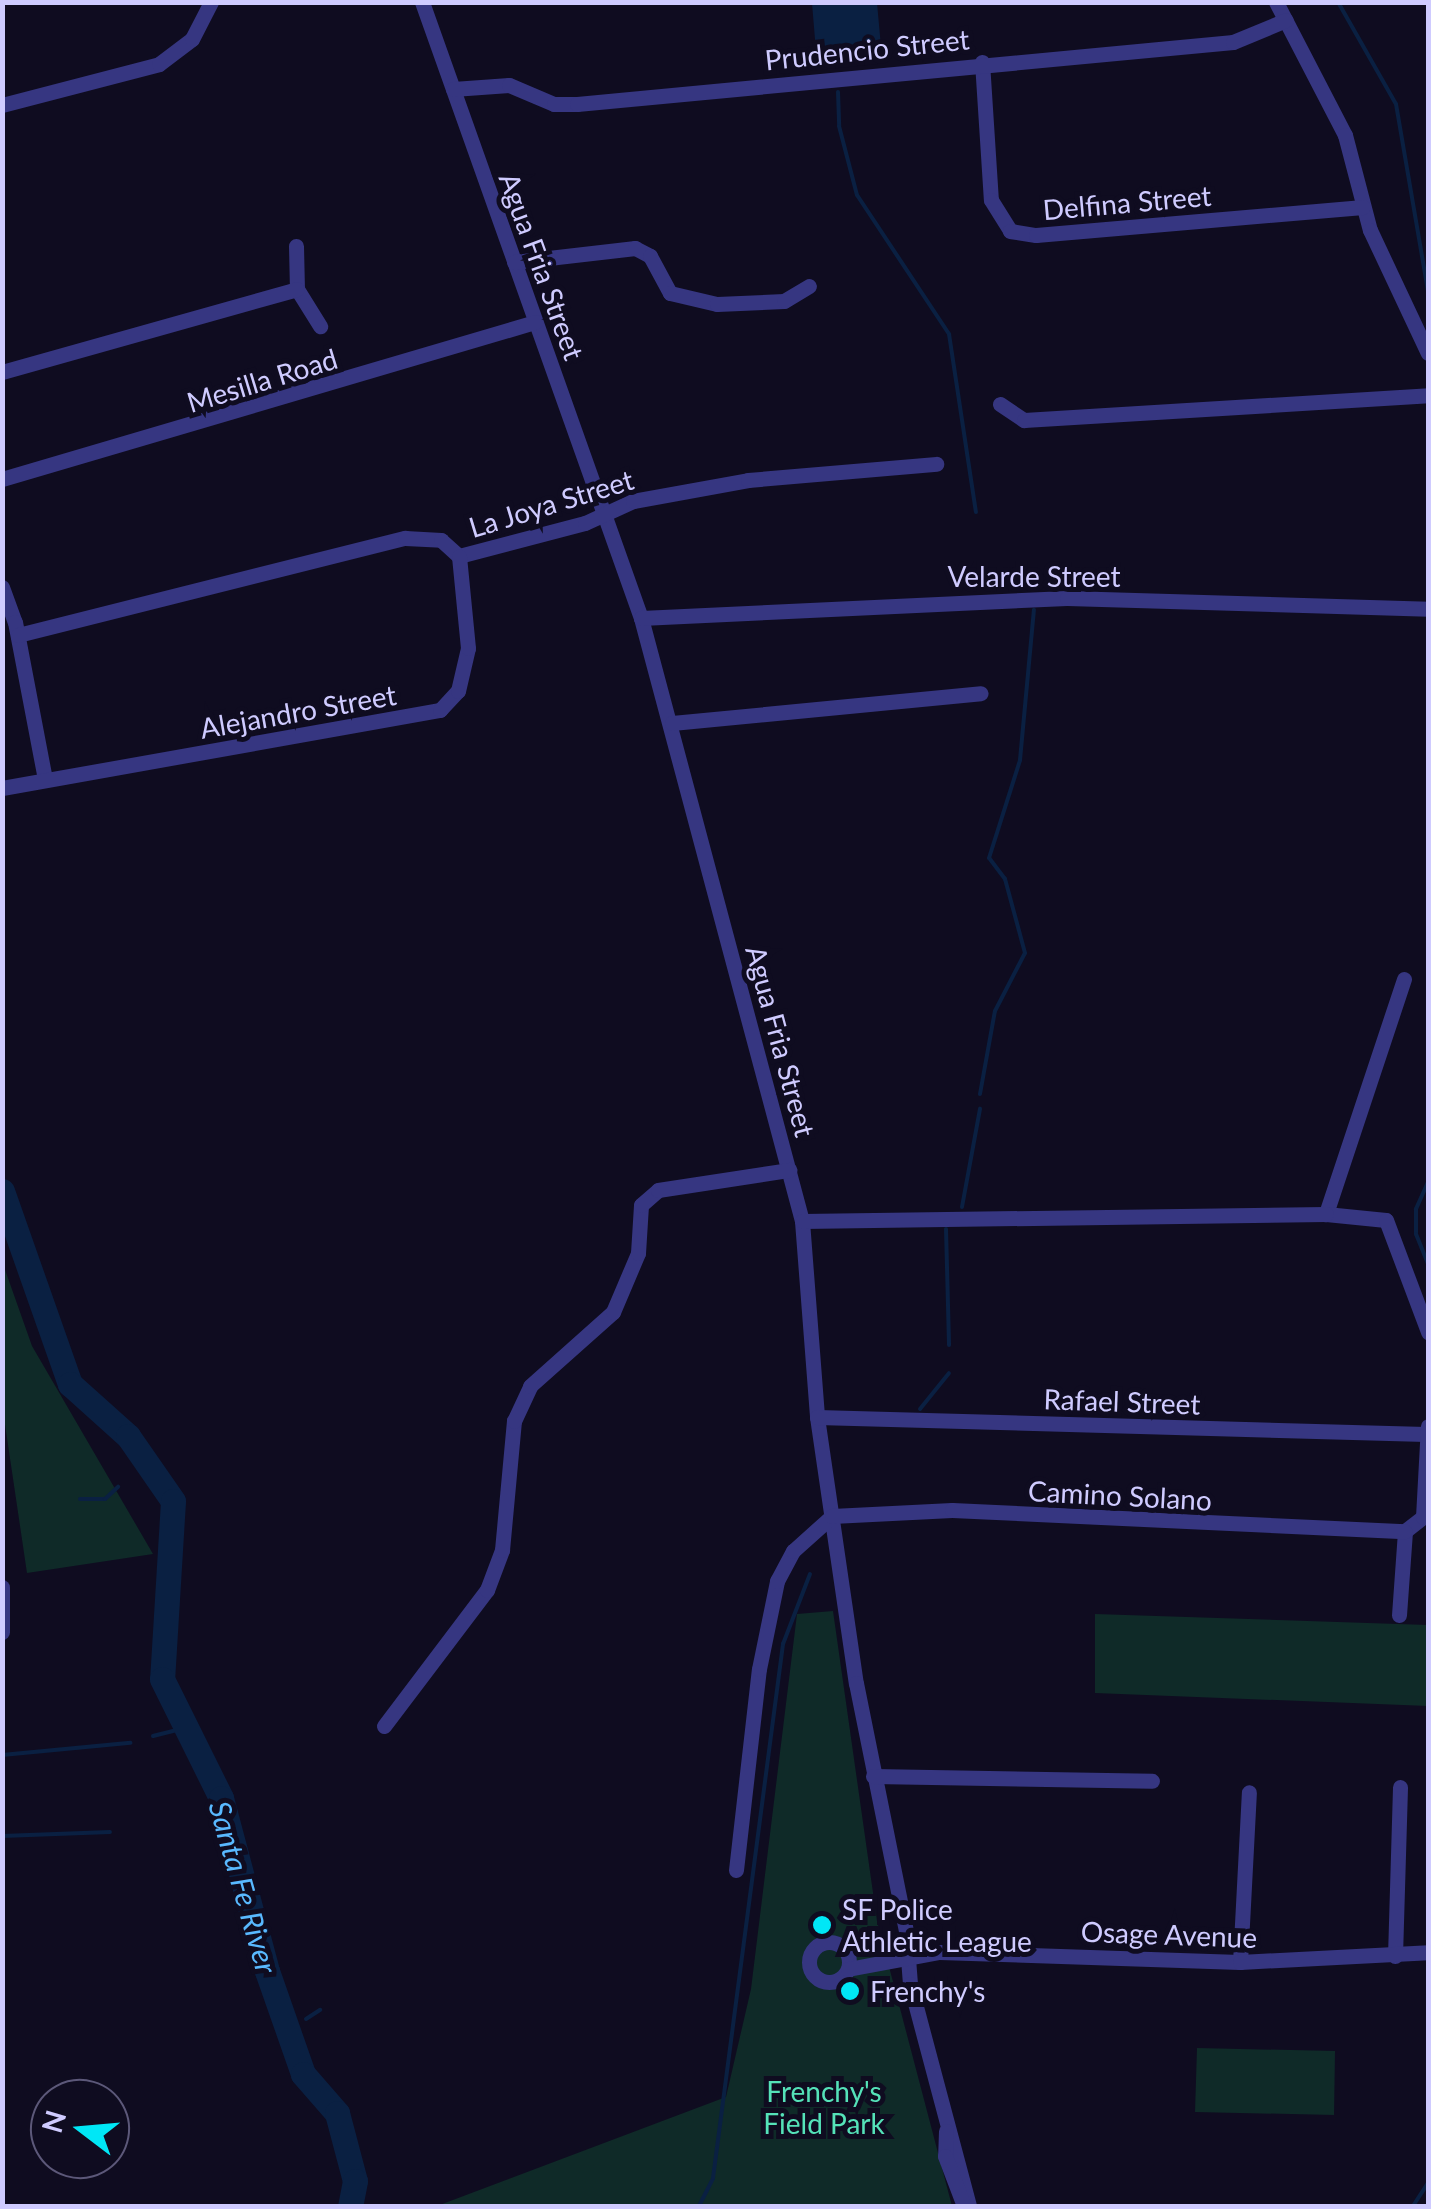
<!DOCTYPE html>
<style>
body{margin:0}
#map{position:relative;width:1431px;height:2209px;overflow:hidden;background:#0f0c20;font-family:Lato,sans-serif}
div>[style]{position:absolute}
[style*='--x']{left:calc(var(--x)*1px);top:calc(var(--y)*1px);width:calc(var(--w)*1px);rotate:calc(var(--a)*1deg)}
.green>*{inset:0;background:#0f2a28}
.water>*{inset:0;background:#0a2042}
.stream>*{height:4px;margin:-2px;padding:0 2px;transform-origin:2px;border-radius:2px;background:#0a2042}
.river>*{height:25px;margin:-12.5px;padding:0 12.5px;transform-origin:12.5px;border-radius:12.5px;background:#0a2042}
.minor>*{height:15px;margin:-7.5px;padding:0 7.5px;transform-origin:7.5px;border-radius:7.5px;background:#363681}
.minor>.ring{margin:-7.5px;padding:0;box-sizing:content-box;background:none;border:15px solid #363681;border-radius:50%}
.dots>*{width:28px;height:28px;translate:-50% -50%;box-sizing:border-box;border:5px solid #0f0c20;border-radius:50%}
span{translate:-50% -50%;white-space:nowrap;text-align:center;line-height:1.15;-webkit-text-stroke:10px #0f0c20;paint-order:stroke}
.street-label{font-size:28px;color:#cfcbff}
.poi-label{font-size:28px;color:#cfcbff}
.left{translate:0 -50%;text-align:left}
.park-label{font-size:28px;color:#55e2b9}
.water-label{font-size:30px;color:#59b9ff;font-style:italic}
.frame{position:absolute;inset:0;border:5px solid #cfcbff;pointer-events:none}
.north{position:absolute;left:30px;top:2079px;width:100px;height:100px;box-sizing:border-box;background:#0f0c20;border:2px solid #5c5879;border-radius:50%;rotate:286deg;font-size:28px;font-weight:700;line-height:40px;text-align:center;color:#cfcbff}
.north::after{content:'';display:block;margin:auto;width:35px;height:45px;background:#00e7f6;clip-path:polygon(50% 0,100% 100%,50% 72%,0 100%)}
</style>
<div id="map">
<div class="green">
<div style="clip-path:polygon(3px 1264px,32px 1346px,153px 1554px,27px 1573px,3px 1411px)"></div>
<div style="clip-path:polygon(833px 1611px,877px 1921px,952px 2206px,437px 2206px,726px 2097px,751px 1989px,797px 1614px)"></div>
<div style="clip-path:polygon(1095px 1614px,1428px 1625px,1428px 1706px,1095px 1693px)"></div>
<div style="clip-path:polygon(1197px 2048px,1335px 2051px,1334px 2115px,1195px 2112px)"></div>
</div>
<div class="water">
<div style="clip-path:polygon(812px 3px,877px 3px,882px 58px,817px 63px)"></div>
</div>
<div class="stream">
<div style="--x:1338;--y:2;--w:117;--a:60.4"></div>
<div style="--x:1396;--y:104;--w:190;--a:80.3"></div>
<div style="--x:838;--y:92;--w:34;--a:88"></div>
<div style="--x:839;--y:126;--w:71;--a:75.4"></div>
<div style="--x:857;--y:195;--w:167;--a:56.5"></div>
<div style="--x:949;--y:334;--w:180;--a:81.4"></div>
<div style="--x:980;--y:1094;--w:84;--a:-79.8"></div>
<div style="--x:995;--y:1011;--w:65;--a:-62.7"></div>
<div style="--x:1025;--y:953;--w:77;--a:-105.1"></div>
<div style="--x:1005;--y:879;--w:26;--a:-127"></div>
<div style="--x:989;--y:858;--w:103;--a:-72.4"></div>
<div style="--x:1020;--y:760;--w:151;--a:-84.7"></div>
<div style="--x:1428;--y:1182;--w:30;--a:114"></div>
<div style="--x:1416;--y:1209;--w:25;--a:90"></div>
<div style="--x:1416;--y:1234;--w:32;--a:68"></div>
<div style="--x:962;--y:1207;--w:100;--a:-79.6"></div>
<div style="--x:946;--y:1229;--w:116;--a:88.5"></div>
<div style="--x:920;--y:1409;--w:46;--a:-51.1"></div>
<div style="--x:80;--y:1499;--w:25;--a:0"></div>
<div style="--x:105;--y:1499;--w:18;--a:-43"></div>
<div style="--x:153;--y:1736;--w:37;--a:-14"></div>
<div style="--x:2;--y:1755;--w:129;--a:-5.4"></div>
<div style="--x:2;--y:1836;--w:108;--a:-2.1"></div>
<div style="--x:306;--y:2019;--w:17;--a:-33"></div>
<div style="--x:699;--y:2206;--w:31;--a:-63"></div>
<div style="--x:713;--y:2178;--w:539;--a:-82.53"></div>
<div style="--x:783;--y:1644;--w:75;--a:-68.9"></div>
<div style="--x:1413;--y:2206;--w:27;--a:-57"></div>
</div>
<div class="river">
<div style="--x:2;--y:1191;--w:205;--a:70.6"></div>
<div style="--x:70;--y:1384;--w:78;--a:41.9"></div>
<div style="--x:128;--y:1436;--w:79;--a:55.3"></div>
<div style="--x:173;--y:1501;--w:178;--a:93.5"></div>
<div style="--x:162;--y:1679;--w:133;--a:63.6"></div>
<div style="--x:221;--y:1798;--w:179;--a:75.1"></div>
<div style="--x:267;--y:1971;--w:109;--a:70.7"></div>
<div style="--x:303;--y:2074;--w:52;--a:48.9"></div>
<div style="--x:337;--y:2113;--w:70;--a:75.2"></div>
<div style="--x:355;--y:2181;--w:25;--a:101"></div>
</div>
<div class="minor">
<div style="--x:422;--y:2;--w:654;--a:70.43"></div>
<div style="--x:641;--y:618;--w:624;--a:75.05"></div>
<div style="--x:802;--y:1221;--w:197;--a:85.6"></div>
<div style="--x:817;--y:1417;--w:269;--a:81.7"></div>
<div style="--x:856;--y:1683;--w:254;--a:78.6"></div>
<div style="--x:906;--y:1932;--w:52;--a:85.6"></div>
<div style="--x:910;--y:1984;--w:230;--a:75.1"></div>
<div style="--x:1276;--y:2;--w:150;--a:62.6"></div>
<div style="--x:1345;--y:135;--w:98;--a:75.3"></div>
<div style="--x:1370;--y:230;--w:136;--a:64.8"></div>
<div style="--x:982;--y:62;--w:138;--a:86.3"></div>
<div style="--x:991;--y:200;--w:36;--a:58"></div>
<div style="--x:1010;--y:231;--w:26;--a:9"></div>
<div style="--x:1036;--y:235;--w:328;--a:-4.9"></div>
<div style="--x:453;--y:89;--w:56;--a:-4.1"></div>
<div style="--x:509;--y:85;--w:49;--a:22.9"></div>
<div style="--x:554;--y:104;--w:23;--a:0"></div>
<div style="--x:577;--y:104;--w:659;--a:-5.4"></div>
<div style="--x:1233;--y:42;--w:57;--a:-22.5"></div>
<div style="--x:2;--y:105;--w:162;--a:-14.6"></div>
<div style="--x:159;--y:64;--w:41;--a:-37.1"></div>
<div style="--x:192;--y:39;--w:42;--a:-62.8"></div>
<div style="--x:296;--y:246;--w:43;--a:88.7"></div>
<div style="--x:297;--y:289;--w:44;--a:58.1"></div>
<div style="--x:514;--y:262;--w:122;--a:-6.6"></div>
<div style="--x:635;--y:248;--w:17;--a:28"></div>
<div style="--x:650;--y:256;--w:42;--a:61.6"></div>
<div style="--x:670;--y:293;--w:48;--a:13.2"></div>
<div style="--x:717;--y:304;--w:67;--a:-2.6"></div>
<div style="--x:784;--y:301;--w:29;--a:-31"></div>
<div style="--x:2;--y:372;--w:306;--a:-15.7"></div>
<div style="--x:1000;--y:404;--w:29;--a:34"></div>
<div style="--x:1024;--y:420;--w:405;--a:-3.5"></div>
<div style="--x:2;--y:479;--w:556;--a:-16.41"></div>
<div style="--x:459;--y:556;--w:130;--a:-14.7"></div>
<div style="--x:585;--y:523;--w:53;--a:-24.6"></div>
<div style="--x:633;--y:501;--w:117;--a:-10.3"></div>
<div style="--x:748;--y:480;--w:189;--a:-4.9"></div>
<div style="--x:2;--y:587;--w:37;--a:70"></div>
<div style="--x:15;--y:622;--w:160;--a:79.2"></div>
<div style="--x:641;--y:618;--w:426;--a:-2.7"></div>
<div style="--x:1067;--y:598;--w:361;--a:1.7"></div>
<div style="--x:18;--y:635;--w:399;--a:-14.1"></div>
<div style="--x:405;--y:538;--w:36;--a:3"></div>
<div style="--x:441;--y:540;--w:24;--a:42"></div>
<div style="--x:672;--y:723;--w:310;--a:-5.5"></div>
<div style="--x:2;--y:788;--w:445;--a:-10.1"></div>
<div style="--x:440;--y:710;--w:26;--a:-47"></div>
<div style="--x:458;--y:691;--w:44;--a:-76.9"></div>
<div style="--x:468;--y:648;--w:92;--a:-95.6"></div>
<div style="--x:1404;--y:979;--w:248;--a:108.4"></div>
<div style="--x:1326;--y:1214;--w:60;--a:5.7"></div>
<div style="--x:1386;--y:1220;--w:120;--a:69.4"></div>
<div style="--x:802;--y:1221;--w:524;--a:-0.77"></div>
<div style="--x:817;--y:1417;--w:609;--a:1.6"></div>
<div style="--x:2;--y:1587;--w:45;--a:90"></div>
<div style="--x:1399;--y:1615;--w:84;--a:-85.9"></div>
<div style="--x:1405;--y:1531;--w:23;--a:-38"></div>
<div style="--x:1423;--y:1517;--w:91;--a:-86.9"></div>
<div style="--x:384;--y:1726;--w:171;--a:-52.9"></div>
<div style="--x:487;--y:1590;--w:43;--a:-69.4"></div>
<div style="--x:502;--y:1550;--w:130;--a:-84.7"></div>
<div style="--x:514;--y:1421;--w:38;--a:-65"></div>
<div style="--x:530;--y:1386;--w:111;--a:-41.7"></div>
<div style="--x:613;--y:1312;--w:64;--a:-67"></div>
<div style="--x:638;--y:1253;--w:48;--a:-86.4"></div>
<div style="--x:641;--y:1205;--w:23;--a:-41"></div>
<div style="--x:658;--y:1190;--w:133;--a:-8.7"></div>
<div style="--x:873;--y:1776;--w:279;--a:1"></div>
<div style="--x:736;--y:1870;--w:202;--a:-83.5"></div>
<div style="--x:759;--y:1669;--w:90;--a:-78.4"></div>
<div style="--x:777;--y:1581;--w:34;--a:-62"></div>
<div style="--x:793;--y:1551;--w:52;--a:-41.9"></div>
<div style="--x:832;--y:1516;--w:120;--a:-2.9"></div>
<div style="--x:952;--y:1510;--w:453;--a:2.7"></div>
<div class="ring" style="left:809px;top:1942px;width:25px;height:25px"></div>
<div style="--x:1395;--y:1956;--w:169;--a:-88.3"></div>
<div style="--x:1240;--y:1962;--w:170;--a:-87"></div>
<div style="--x:848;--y:1969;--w:93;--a:-10.6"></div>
<div style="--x:939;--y:1952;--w:301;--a:1.9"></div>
<div style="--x:1240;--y:1962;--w:188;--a:-3"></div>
<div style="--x:946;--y:2131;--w:25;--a:92"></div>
<div style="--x:945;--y:2156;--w:53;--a:69.2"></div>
</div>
<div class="dots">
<div style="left:822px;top:1925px;background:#00e7f6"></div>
<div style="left:850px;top:1991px;background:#00e7f6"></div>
</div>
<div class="street-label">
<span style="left:867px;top:49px;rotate:-6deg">Prudencio Street</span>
<span style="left:1127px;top:202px;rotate:-5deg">Delfina Street</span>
<span style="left:542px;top:266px;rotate:70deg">Agua Fria Street</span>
<span style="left:262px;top:380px;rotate:-17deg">Mesilla Road</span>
<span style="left:551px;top:503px;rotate:-17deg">La Joya Street</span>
<span style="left:1034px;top:576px">Velarde Street</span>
<span style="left:298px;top:711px;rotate:-10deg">Alejandro Street</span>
<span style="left:781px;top:1041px;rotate:75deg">Agua Fria Street</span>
<span style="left:1122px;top:1401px;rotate:2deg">Rafael Street</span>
<span style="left:1120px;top:1495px;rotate:3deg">Camino Solano</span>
<span style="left:1169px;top:1934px;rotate:2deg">Osage Avenue</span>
</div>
<div class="poi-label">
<span class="left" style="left:842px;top:1925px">SF Police<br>Athletic League</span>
<span class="left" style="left:870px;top:1991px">Frenchy's</span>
</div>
<div class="park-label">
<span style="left:824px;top:2107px">Frenchy's<br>Field Park</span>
</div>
<div class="water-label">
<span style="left:244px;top:1887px;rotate:74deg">Santa Fe River</span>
</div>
<div class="frame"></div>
<div class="north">N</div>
</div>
